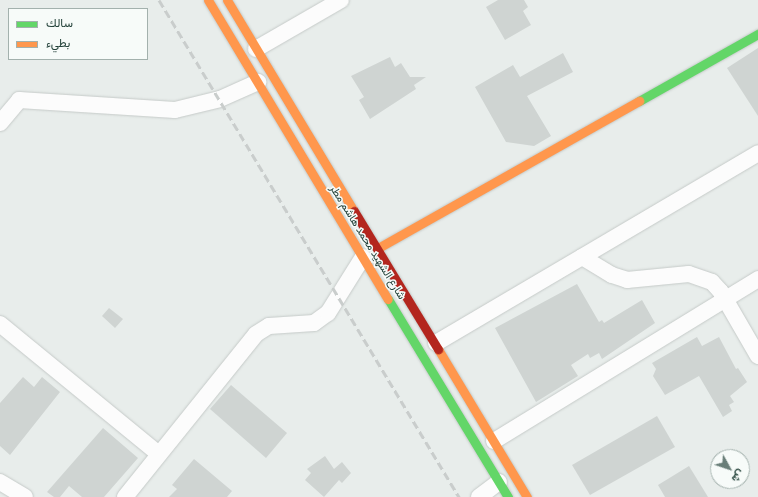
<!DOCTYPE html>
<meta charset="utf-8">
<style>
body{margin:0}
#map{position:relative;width:758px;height:497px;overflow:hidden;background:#e8edeb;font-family:"Public Sans",Vazirmatn,sans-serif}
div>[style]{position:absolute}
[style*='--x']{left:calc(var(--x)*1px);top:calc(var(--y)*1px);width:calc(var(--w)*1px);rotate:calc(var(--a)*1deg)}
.building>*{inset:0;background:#cfd4d2}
.roads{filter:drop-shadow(0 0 1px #c5cac8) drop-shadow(0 0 1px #c5cac8)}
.street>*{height:16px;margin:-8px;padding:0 8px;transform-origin:8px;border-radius:8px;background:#fcfcfc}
.fast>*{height:9px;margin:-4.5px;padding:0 4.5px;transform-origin:4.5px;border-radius:4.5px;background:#63d668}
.slow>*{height:9px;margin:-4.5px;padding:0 4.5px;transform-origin:4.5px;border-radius:4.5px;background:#ff974d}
.jam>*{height:9px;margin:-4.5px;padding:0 4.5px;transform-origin:4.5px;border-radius:4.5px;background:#b3261e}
.rail>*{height:3px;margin-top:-1.5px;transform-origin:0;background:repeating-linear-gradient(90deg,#c9cdcc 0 8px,transparent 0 12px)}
span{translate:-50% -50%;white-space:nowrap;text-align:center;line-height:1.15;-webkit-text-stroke:3px #f7fbf9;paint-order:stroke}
.street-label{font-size:11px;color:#24423a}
.legend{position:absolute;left:8px;top:8px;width:140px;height:52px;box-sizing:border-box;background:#f7fbf9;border:1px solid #a3b1ad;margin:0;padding:5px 7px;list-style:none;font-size:12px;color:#24423a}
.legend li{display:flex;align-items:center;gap:8px;height:20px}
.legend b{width:20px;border:1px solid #a3b1ad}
.north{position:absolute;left:710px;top:449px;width:40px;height:40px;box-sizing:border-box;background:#f7fbf9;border:1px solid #a3b1ad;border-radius:50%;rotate:130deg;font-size:11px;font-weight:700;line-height:16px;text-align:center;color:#24423a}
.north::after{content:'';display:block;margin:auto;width:14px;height:18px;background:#697e78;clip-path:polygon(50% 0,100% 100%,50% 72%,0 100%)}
</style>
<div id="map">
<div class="building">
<div style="clip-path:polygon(498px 0,524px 0,528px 7px,523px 11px,531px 25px,505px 40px,486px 7px)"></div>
<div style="clip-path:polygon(758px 48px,758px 116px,727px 68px)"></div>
<div style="clip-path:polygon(563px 53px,573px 72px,527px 96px,551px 136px,534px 146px,506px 142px,475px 87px,513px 65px,520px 77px)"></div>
<div style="clip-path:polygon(390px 57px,395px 67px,401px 63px,410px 77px,426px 77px,414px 85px,416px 89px,370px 119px,359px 100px,364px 97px,351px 76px)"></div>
<div style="clip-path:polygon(577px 284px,599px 322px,602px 320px,604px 323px,642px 300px,655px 323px,602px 359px,599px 353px,590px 358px,588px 354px,571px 365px,578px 376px,536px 402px,495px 328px)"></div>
<div style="clip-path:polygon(109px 308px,123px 319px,115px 328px,102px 316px)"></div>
<div style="clip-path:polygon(697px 337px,702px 346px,719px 337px,736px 369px,738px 368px,747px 382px,730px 396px,734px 402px,729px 405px,732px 411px,723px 417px,699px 376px,665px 395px,653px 376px,656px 369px,652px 363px)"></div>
<div style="clip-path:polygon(23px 377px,34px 387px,42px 377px,60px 392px,10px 455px,0 446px,0 403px)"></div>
<div style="clip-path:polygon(231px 385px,287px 433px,266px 458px,210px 409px)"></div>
<div style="clip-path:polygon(657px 416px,675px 447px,590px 495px,572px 465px)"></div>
<div style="clip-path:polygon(103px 428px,138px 458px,104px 497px,82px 497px,69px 486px,60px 497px,54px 497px,47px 492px)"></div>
<div style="clip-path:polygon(325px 456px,334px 469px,342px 462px,351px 473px,342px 483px,339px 480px,324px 497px,305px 480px,311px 473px,307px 469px)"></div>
<div style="clip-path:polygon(194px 459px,232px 491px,227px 497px,169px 497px,177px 489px,172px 485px)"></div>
<div style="clip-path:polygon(689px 466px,708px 497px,665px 497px,658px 485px)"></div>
</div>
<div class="roads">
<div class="street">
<div style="--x:256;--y:49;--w:98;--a:-30"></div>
<div style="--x:0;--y:123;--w:30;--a:-50"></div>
<div style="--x:19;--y:100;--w:156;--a:3.7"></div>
<div style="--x:175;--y:110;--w:46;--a:-13.7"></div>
<div style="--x:220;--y:99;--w:42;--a:-24.1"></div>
<div style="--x:582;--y:257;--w:35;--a:31"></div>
<div style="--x:612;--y:275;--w:16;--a:18"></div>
<div style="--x:627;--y:280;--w:62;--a:-5.5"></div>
<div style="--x:689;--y:274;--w:24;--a:19"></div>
<div style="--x:712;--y:282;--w:13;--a:48"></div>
<div style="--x:721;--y:292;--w:74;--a:60"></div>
<div style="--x:0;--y:324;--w:205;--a:39.3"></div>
<div style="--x:436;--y:343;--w:374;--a:-30.5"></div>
<div style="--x:494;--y:441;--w:310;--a:-31.5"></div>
<div style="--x:0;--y:482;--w:29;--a:31"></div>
<div style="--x:125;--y:497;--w:209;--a:-51.2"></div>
<div style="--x:256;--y:334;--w:15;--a:-32"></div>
<div style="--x:269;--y:326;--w:45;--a:-3.8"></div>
<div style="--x:314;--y:323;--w:17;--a:-36"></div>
<div style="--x:328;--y:313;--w:66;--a:-58"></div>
<div style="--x:479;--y:497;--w:25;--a:-37"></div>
</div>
<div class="fast">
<div style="--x:639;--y:101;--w:137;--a:-29.4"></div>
<div style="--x:388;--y:299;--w:232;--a:58.8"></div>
</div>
<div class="slow">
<div style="--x:208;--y:0;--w:349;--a:59"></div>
<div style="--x:227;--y:0;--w:246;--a:59"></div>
<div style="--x:378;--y:248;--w:300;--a:-29.4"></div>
<div style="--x:438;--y:349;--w:173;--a:59"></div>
</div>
<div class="jam">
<div style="--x:354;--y:211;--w:162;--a:58.7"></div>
</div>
</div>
<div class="rail">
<div style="--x:159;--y:0;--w:581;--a:58.88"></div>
</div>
<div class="street-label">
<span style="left:368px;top:242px;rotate:58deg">شارع الشهيد محمد هاشم مطر</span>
</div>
<ul class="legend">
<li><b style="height:5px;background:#63d668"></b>سالك</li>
<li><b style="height:5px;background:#ff974d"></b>بطيء</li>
</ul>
<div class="north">ش</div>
</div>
